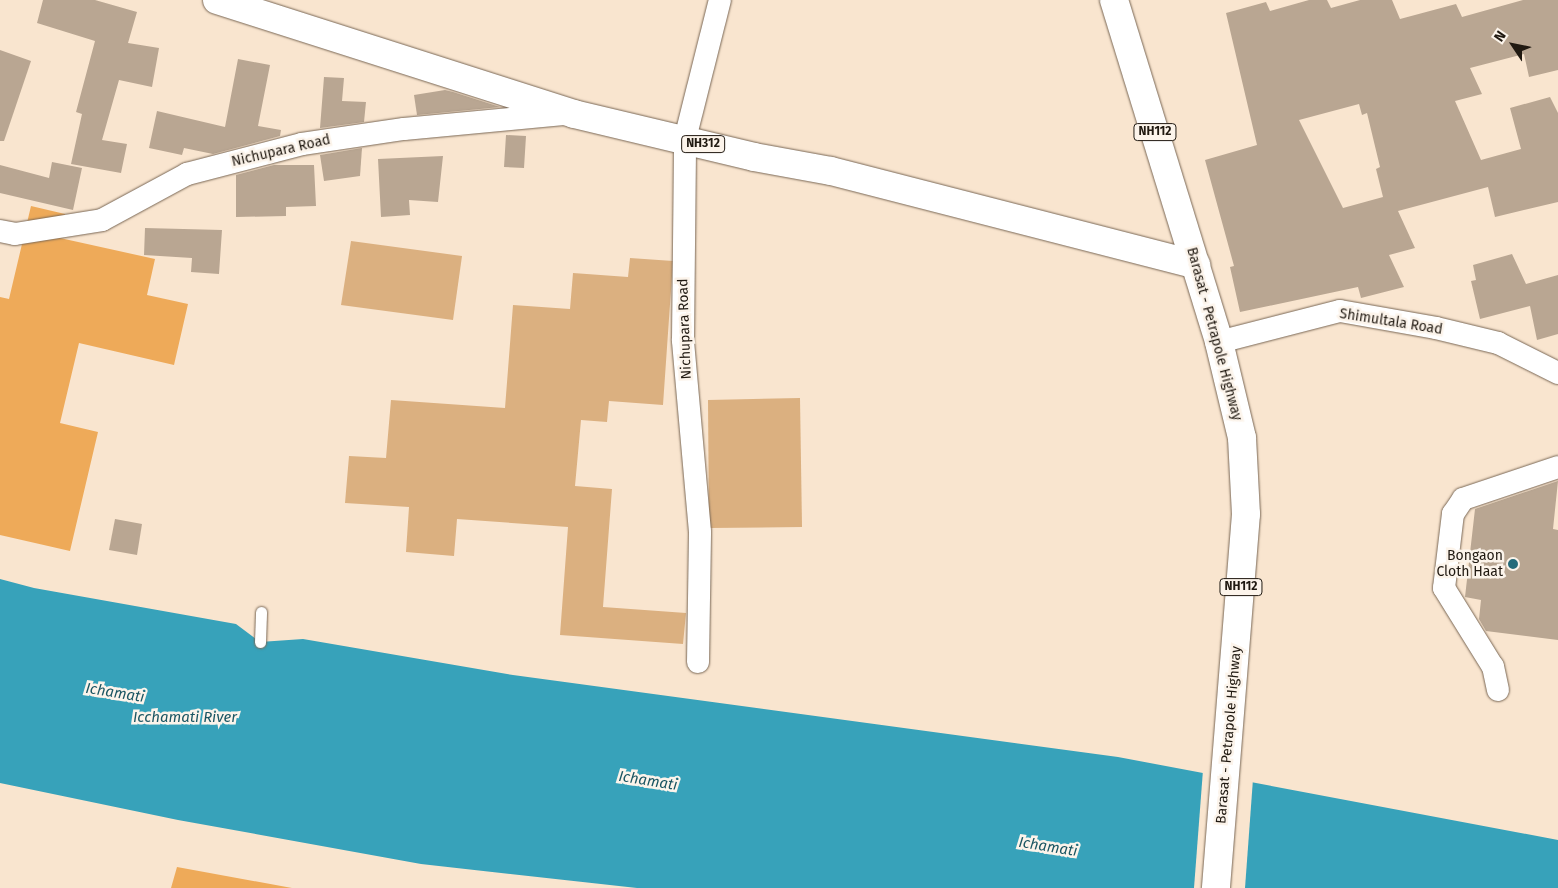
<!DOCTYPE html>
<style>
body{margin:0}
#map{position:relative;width:1558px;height:888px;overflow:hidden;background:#f9e5cf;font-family:"Fira Sans",sans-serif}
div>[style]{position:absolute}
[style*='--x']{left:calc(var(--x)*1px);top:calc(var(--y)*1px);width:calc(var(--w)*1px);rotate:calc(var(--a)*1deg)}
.green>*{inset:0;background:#dbb080}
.forest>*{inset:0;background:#eeaa59}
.water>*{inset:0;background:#37a2ba}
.pier>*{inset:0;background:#f9e5cf}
.building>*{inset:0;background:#b9a692}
.roads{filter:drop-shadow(0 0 1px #796755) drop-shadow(0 0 1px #796755)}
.service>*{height:11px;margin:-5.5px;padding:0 5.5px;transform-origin:5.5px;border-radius:5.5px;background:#fff}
.minor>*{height:22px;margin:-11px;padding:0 11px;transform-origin:11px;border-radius:11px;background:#fff}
.trunk>*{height:28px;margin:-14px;padding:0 14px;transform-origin:14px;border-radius:14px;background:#fff}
.dots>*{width:14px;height:14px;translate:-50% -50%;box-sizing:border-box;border:2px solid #fcf4eb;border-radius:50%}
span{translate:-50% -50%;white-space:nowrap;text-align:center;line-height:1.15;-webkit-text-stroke:5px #fcf4eb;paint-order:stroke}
.shield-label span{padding:1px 4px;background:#fcf4eb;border:1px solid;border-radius:4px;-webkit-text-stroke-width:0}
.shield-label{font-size:12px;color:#201911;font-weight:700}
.street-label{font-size:14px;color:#201911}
.poi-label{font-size:14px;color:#201911}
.right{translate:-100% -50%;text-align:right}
.water-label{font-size:15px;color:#1a5562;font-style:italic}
.north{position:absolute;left:1488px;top:20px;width:50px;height:50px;-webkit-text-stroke:4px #fcf4eb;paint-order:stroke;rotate:304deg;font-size:14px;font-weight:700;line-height:20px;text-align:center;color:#201911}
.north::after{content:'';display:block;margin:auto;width:18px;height:22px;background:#201911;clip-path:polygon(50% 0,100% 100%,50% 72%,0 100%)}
</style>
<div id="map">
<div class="green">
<div style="clip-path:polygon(351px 241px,462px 256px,453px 320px,341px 305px)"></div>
<div style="clip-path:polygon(630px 258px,673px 261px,663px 405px,609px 401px,607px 422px,581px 420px,575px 486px,612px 489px,603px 607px,686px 613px,683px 644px,560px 635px,568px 527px,457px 519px,454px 556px,406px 552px,409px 507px,345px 503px,349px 456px,386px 458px,391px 400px,505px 408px,513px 305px,570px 309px,573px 273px,628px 277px)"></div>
<div style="clip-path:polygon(800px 398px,802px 527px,709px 528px,708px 400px)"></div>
</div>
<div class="forest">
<div style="clip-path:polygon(31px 206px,65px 214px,60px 238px,155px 259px,147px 295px,188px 304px,174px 365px,79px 343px,60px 423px,98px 432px,70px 551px,0 535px,0 297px,9px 299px)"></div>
<div style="clip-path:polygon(177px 867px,292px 888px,171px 888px)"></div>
</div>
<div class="water">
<div style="clip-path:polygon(0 579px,34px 588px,236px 624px,260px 642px,303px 639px,513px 675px,1118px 757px,1558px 840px,1558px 888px,637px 888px,421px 864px,178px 820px,0 783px)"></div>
</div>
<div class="pier">
<div style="clip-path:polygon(1203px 770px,1253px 779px,1245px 888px,1194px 888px)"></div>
</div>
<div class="building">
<div style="clip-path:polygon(43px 0,95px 0,137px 12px,128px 43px,159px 48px,152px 87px,119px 80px,102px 140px,127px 144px,121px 173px,71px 164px,82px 114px,76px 112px,95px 41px,37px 23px)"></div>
<div style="clip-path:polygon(evenodd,1309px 0,1327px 0,1331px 8px,1360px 0,1392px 0,1400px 19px,1456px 4px,1462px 17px,1523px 0,1558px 0,1558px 70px,1529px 77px,1524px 54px,1470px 68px,1482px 94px,1455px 101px,1481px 160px,1521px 149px,1510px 108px,1550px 97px,1558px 113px,1558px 202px,1495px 217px,1488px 187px,1398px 211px,1415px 248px,1389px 255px,1404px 287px,1361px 298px,1358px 287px,1240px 312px,1230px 267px,1234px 266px,1205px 160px,1257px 145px,1226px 13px,1266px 2px,1270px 11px,1309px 0,1359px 104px,1362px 115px,1367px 113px,1380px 167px,1376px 169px,1383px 197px,1343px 208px,1299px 120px,1359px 104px)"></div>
<div style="clip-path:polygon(0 50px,31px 61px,4px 141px,0 141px)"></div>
<div style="clip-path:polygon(238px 59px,270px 65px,258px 126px,281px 130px,280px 136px,213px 154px,184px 148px,182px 155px,149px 148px,157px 111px,225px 127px)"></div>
<div style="clip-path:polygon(324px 77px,344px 78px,342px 101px,366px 102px,364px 122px,320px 128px)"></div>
<div style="clip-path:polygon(445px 90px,453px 92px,500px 107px,417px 115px,414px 95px)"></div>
<div style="clip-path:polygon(506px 135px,526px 136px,524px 168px,504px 167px)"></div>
<div style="clip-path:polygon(362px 148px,360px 176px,324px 181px,320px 155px)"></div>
<div style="clip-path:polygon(443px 156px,438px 202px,409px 200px,410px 215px,381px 217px,378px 159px)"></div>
<div style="clip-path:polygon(52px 162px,82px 168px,73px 210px,0 193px,0 165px,49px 178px)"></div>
<div style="clip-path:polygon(274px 165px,314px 165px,316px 206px,286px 207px,286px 216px,236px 217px,236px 175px)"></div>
<div style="clip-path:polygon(145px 228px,222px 230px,219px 274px,191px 272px,192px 258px,144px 255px)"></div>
<div style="clip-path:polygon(1512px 254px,1526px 284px,1558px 275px,1558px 334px,1537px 340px,1530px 306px,1480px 319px,1471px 281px,1476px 280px,1473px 265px)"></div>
<div style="clip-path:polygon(1558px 481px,1553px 529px,1558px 530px,1558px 640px,1486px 631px,1479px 619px,1481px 600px,1465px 597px,1475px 509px)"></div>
<div style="clip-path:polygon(115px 519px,142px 524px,137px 555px,109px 550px)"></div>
</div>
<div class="roads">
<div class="service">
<div style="--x:260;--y:642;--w:30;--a:-88"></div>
</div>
<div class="minor">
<div style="--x:0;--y:231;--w:15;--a:11"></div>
<div style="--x:15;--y:234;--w:88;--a:-9.1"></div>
<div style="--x:102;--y:220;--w:97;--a:-28.4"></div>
<div style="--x:187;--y:174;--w:119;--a:-14.6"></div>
<div style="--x:302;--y:144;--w:103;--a:-8.4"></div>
<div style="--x:404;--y:129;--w:160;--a:-5.4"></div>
<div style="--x:1219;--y:342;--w:125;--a:-14.4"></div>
<div style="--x:1340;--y:311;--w:97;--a:10"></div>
<div style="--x:1436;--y:328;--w:64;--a:13.6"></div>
<div style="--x:1498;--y:343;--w:67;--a:26.6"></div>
<div style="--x:698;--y:662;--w:130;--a:-89.1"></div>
<div style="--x:700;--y:532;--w:193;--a:-95.1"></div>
<div style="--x:683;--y:340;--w:201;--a:-89.4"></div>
<div style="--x:685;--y:139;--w:143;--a:-75.9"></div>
<div style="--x:1498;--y:690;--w:24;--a:-102"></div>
<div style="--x:1493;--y:667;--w:93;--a:-121.8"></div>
<div style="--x:1444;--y:588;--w:75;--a:-83.1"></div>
<div style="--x:1453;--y:514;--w:18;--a:-56"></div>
<div style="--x:1463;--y:499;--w:100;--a:-18.6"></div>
</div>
<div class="trunk">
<div style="--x:217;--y:0;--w:375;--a:17.7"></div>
<div style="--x:574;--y:114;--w:185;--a:13.4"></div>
<div style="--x:754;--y:157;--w:78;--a:10.3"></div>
<div style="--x:831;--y:171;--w:377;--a:14.4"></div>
<div style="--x:1114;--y:0;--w:358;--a:72.9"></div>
<div style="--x:1219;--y:342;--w:99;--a:76.5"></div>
<div style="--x:1242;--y:438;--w:76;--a:87"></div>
<div style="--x:1246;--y:514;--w:375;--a:94.6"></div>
</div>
</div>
<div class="dots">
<div style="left:1513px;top:564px;background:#256b7a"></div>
</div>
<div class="shield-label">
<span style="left:1155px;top:132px">NH112</span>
<span style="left:703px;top:144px">NH312</span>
<span style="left:1241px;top:587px">NH112</span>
</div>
<div class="street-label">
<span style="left:281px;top:151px;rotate:-13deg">Nichupara Road</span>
<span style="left:1391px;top:322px;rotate:9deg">Shimultala Road</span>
<span style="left:685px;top:329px;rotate:-92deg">Nichupara Road</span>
<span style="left:1214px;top:334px;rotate:75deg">Barasat - Petrapole Highway</span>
<span style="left:1229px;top:735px;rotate:-85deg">Barasat - Petrapole Highway</span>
</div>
<div class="poi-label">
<span class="right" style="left:1503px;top:564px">Bongaon<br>Cloth Haat</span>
</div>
<div class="water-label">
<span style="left:115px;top:693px;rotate:9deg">Ichamati</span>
<span style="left:185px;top:718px">Icchamati River</span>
<span style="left:648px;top:781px;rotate:9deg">Ichamati</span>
<span style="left:1048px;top:847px;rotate:9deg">Ichamati</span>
</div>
<div class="north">N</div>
</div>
